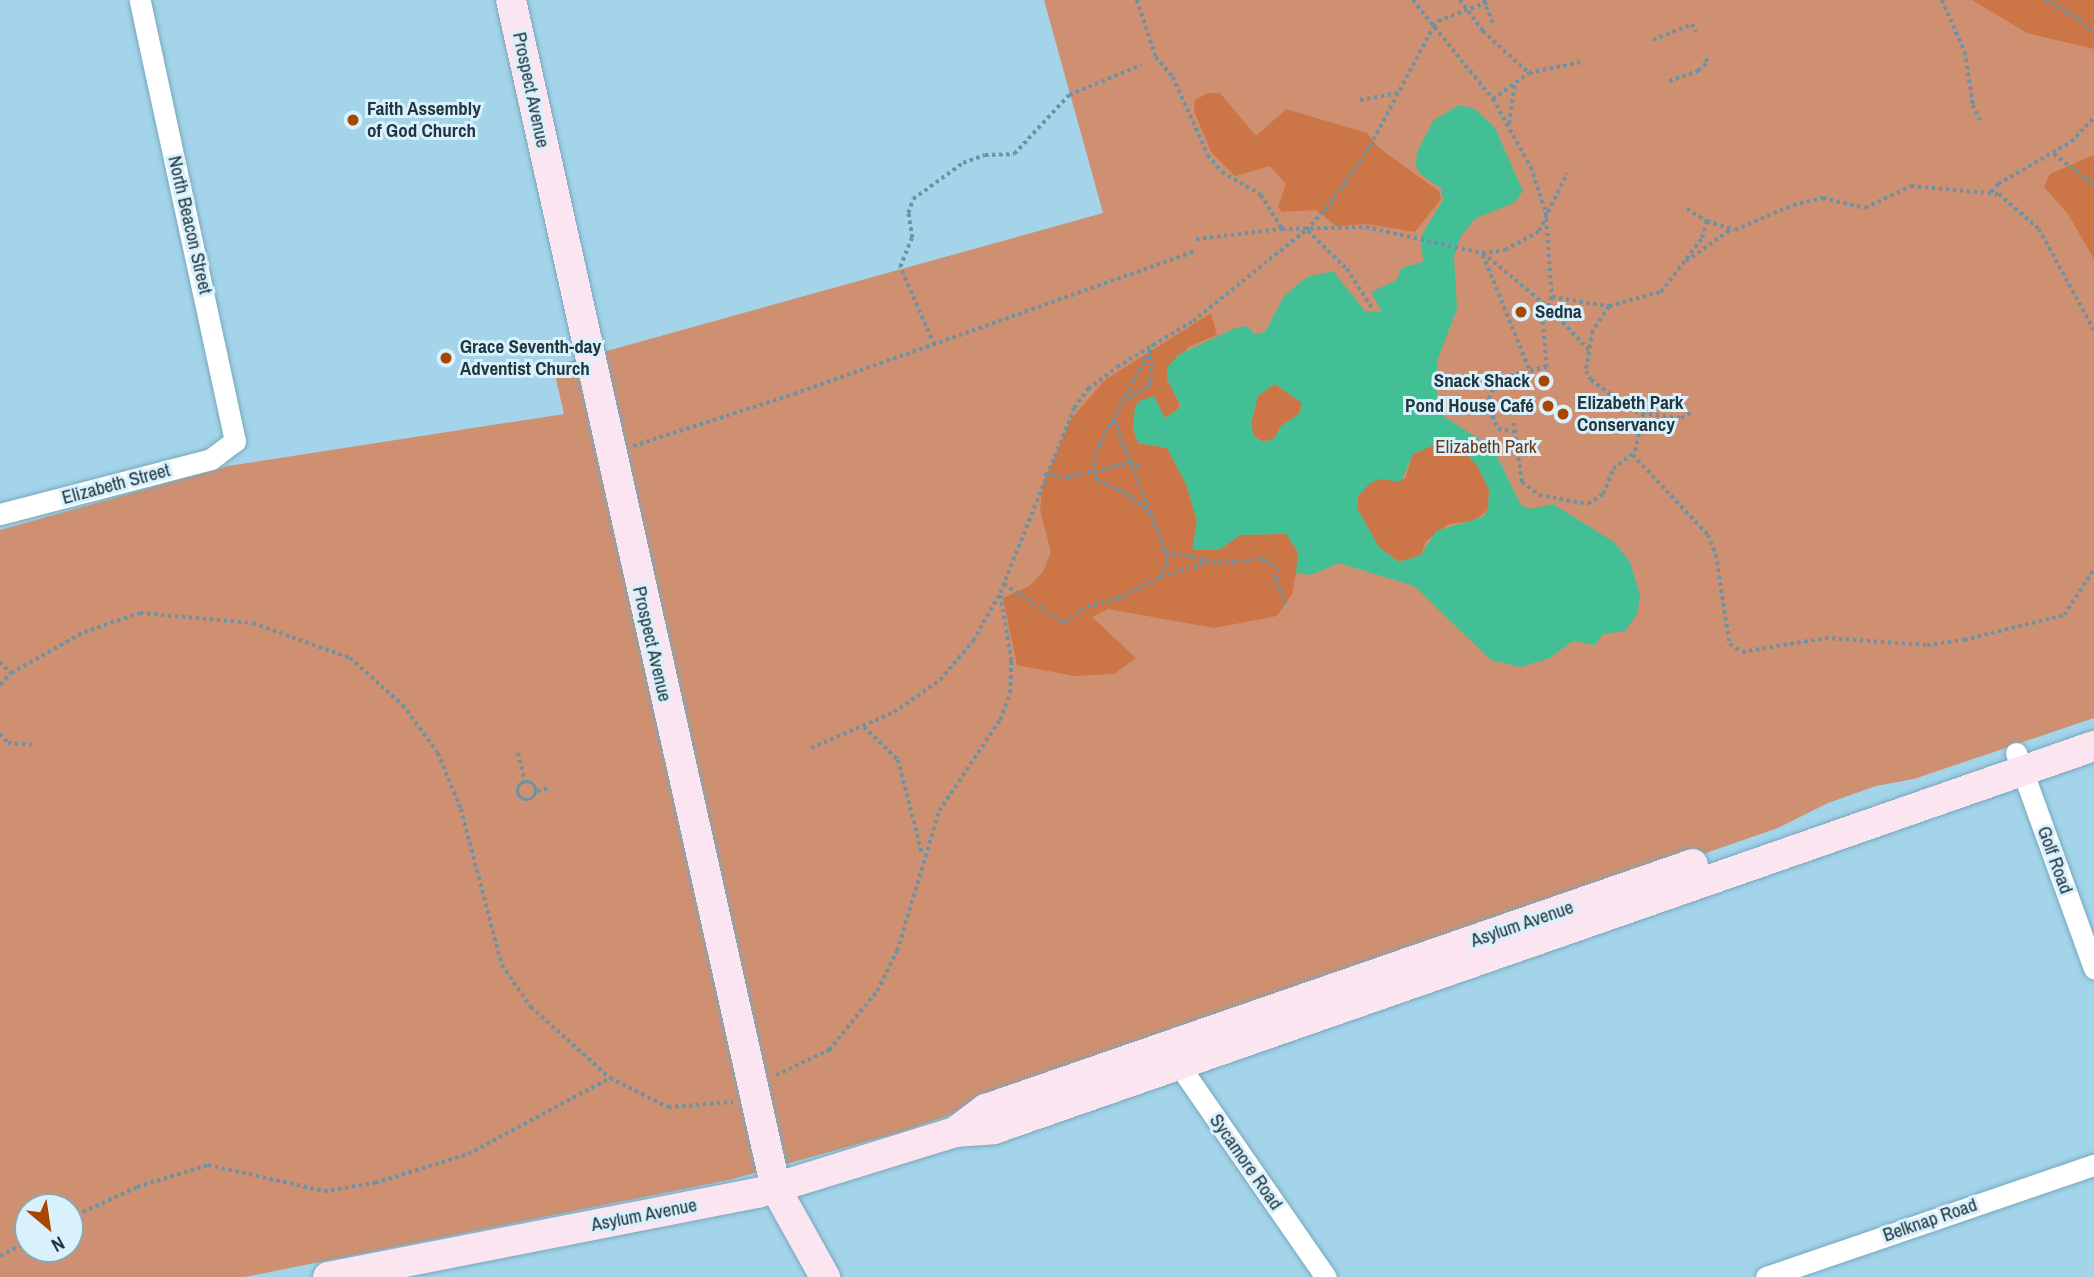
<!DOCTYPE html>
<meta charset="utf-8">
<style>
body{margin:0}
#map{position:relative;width:2094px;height:1277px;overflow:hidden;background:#a3d4ea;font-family:"Archivo Narrow",sans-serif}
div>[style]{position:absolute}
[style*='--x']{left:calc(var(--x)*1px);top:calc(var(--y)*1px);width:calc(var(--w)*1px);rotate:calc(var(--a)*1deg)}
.green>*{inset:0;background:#cf9071}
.forest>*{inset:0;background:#cc7547}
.water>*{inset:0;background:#43bf95}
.path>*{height:3.5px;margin-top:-1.75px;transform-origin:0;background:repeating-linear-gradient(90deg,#6d92a2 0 3.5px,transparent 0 7px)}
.path>.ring{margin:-1.75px;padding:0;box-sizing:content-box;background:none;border:3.5px solid #6d92a2;border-radius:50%}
.roads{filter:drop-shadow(0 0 2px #78a7bc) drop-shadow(0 0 2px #78a7bc)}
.minor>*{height:21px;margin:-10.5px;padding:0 10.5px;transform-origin:10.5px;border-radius:10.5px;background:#fff}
.secondary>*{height:30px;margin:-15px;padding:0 15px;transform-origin:15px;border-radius:15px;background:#fae5f0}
.dots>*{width:19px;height:19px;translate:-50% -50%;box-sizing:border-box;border:4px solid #d9f1fc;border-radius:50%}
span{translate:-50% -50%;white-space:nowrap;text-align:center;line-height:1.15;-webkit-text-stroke:6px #d9f1fc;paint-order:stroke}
.street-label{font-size:19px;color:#22363f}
.poi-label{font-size:19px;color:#22363f;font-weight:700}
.left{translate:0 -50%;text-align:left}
.right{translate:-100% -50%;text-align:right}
.park-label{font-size:19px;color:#6e3413}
.north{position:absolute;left:14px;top:1193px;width:70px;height:70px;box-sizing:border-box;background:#d9f1fc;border:2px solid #90a6b0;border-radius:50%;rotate:151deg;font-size:19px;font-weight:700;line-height:28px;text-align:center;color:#22363f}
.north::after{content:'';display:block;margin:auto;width:24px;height:32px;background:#a84700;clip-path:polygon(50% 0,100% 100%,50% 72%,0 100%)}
</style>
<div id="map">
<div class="green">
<div style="clip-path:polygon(evenodd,1044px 0,2094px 0,2094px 718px,1914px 779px,1876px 786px,1828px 803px,1778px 828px,901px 1132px,729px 1180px,245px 1277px,0 1277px,0 530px,228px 466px,564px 414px,553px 366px,1103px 213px,1044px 0,28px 1207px,70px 1207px,70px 1249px,28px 1249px,28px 1207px)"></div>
</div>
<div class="forest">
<div style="clip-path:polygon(1972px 0,2094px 0,2094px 49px,2027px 33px)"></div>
<div style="clip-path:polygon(1208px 93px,1220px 93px,1256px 136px,1286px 109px,1367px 133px,1379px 148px,1439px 191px,1441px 199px,1415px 232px,1367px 224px,1336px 226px,1316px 210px,1282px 212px,1278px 207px,1286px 184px,1270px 166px,1235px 176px,1211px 152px,1194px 111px,1195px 100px)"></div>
<div style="clip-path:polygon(2094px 155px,2094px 259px,2068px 214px,2044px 187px,2050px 174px)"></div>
<div style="clip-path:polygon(1211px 313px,1217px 335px,1188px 347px,1167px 379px,1180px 403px,1177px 413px,1165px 418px,1154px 402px,1133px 427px,1138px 443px,1167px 448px,1186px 484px,1197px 521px,1193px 550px,1219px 550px,1240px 535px,1286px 534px,1294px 541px,1299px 559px,1292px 594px,1277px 616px,1214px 628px,1108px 609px,1092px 617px,1136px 658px,1114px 674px,1074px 676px,1017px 665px,1003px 598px,1029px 586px,1043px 572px,1051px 552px,1040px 510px,1043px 484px,1071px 419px,1105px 380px)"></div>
<div style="clip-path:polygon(1275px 384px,1302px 403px,1299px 414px,1281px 426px,1274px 439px,1263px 442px,1254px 436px,1251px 424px,1258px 396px)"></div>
<div style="clip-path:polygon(1434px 445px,1462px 450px,1477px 465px,1489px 490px,1488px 510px,1473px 521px,1449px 524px,1426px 541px,1421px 555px,1399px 562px,1379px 547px,1357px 508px,1358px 496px,1369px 483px,1380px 479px,1405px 479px,1413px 454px)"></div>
</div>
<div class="water">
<div style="clip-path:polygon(evenodd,1459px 105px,1475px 109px,1495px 128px,1523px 191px,1514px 203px,1476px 218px,1461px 236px,1454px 256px,1457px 309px,1437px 361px,1437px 412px,1493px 448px,1521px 505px,1530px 509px,1553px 504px,1614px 542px,1630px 562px,1640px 595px,1637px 614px,1625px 631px,1603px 634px,1595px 645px,1573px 641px,1548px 659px,1520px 667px,1491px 660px,1414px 586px,1339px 563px,1311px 575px,1296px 573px,1298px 552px,1286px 534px,1240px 535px,1219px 550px,1192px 550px,1197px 521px,1186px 484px,1167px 448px,1138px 443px,1133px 427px,1135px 406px,1141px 400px,1154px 396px,1165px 418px,1181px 407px,1167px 379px,1167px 368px,1178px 355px,1233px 329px,1246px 326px,1255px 334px,1265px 332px,1284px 296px,1307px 277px,1333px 271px,1365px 311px,1382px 312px,1371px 292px,1397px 280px,1401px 268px,1423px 262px,1421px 236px,1443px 200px,1441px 188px,1421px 175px,1415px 164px,1418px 150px,1433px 121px,1459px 105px,1275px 384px,1302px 403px,1299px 414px,1281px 426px,1274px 439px,1263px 442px,1254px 436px,1251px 423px,1258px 396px,1275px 384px,1459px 105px,1434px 445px,1462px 450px,1477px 465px,1489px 490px,1488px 510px,1483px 517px,1436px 531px,1421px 555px,1399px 562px,1379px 547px,1357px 508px,1358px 496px,1369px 484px,1380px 479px,1401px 482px,1413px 454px,1434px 445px)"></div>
</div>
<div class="path">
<div style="--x:1137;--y:0;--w:60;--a:71.6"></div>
<div style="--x:1156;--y:57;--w:26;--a:50"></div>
<div style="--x:1173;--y:77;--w:85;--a:65.8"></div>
<div style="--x:1208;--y:155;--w:22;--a:51"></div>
<div style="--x:1222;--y:172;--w:45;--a:30.5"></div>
<div style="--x:1261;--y:195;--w:40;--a:58"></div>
<div style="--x:1413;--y:0;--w:127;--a:51.1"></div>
<div style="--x:1493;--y:99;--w:78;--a:60.8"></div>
<div style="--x:1531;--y:167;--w:47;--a:71.6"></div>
<div style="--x:1546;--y:212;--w:85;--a:86"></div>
<div style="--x:1552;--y:297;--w:27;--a:110"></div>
<div style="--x:1543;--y:322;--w:45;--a:84.9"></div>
<div style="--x:1547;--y:367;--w:42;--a:166.3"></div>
<div style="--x:1506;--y:377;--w:12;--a:149"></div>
<div style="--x:1496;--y:383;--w:22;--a:114"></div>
<div style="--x:1487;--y:403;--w:28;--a:67"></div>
<div style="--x:1498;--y:429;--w:16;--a:11"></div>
<div style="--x:1460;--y:0;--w:39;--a:53"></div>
<div style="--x:1483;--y:31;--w:62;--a:42.4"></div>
<div style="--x:1484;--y:0;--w:28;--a:69"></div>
<div style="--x:1942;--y:0;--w:57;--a:66.1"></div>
<div style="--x:1965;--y:52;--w:54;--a:81.4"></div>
<div style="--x:1973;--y:105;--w:17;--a:65"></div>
<div style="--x:2046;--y:0;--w:38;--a:30"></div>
<div style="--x:2079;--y:19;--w:22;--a:47"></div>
<div style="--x:1653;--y:40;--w:42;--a:-22.3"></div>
<div style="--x:1692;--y:24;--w:9;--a:63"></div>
<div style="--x:1669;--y:81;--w:31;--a:-19"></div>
<div style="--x:1698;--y:71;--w:13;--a:-45"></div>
<div style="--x:1707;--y:62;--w:5;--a:-112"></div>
<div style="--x:1493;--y:99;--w:44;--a:-35.8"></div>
<div style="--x:1529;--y:73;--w:53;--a:-11.9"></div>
<div style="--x:1360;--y:100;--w:39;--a:-10"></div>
<div style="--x:1509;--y:124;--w:41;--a:-81.7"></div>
<div style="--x:2054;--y:154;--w:51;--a:37.8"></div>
<div style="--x:1991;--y:192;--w:11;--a:-49"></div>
<div style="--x:1998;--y:184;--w:84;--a:-29.9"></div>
<div style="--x:2071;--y:142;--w:34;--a:-47"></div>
<div style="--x:1687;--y:209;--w:23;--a:31"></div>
<div style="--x:1707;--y:221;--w:29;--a:18"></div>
<div style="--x:1735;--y:230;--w:63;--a:-23.3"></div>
<div style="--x:1793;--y:205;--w:31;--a:-13"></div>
<div style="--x:1823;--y:198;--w:43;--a:13.4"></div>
<div style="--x:1865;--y:208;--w:51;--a:-25.6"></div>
<div style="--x:1911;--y:186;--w:88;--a:5.2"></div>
<div style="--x:1999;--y:194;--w:53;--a:41.2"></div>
<div style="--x:2039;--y:229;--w:115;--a:61.4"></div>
<div style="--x:1308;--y:231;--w:54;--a:44.3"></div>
<div style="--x:1347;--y:269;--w:46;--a:57.3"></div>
<div style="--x:1196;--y:239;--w:87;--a:-6.6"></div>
<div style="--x:1282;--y:229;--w:84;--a:-1.4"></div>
<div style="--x:1366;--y:227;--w:119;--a:12.6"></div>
<div style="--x:1482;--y:253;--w:23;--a:-7"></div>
<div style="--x:1505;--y:250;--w:39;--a:-29"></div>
<div style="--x:1539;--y:231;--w:64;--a:-64.2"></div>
<div style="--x:1483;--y:253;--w:85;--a:39.7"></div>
<div style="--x:1548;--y:307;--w:61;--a:46.3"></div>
<div style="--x:1483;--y:255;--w:125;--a:67.9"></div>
<div style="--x:1686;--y:261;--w:54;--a:-35.2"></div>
<div style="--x:1552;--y:297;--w:58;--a:9"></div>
<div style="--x:1609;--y:306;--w:54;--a:-15.1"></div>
<div style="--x:1661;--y:292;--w:68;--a:-52.8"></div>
<div style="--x:1702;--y:238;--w:18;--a:-74"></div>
<div style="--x:1609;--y:307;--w:29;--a:124"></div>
<div style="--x:1593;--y:331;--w:41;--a:99.9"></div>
<div style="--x:1586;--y:371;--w:10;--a:61"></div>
<div style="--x:1591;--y:380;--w:54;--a:36"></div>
<div style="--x:1635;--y:412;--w:46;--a:7.4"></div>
<div style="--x:1681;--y:418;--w:13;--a:-29"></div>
<div style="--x:1154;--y:344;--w:114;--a:118.4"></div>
<div style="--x:1100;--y:444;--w:20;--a:110"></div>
<div style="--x:1093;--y:463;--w:18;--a:77"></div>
<div style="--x:1097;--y:481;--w:26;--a:21"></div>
<div style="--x:1121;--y:490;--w:38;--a:37"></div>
<div style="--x:1151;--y:513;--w:40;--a:69.8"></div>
<div style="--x:1165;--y:551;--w:54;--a:12.8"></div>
<div style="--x:1218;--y:563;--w:47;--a:-4.9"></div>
<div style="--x:1265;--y:559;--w:16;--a:38"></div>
<div style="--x:1278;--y:569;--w:13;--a:99"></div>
<div style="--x:1276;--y:582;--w:27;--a:66"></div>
<div style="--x:934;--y:345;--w:85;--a:-113.6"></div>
<div style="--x:900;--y:267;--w:31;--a:-68"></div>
<div style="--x:912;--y:238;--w:25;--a:-99"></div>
<div style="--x:908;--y:213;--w:15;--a:-70"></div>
<div style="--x:913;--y:199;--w:62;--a:-35.8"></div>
<div style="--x:963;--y:163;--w:23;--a:-20"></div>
<div style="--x:985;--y:155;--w:29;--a:-2"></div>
<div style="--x:1014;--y:154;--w:81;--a:-47"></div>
<div style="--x:1069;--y:95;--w:78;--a:-22.6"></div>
<div style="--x:1127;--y:399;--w:26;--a:-31"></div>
<div style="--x:1149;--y:386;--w:20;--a:-81"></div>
<div style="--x:1152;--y:366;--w:12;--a:-110"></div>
<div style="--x:1114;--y:420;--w:96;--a:68.5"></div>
<div style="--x:1514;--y:423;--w:60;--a:82.3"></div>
<div style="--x:1522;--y:482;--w:21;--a:37"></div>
<div style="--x:1539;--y:495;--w:50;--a:10.4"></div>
<div style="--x:1588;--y:504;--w:18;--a:-34"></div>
<div style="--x:1603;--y:494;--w:27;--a:-68"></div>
<div style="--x:1613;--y:469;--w:28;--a:-39"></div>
<div style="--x:1635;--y:451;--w:38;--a:-78"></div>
<div style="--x:633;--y:446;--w:169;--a:-17.9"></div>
<div style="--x:794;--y:394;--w:424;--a:-19.6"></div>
<div style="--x:1633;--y:455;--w:110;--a:46.8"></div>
<div style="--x:1708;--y:535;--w:22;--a:68"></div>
<div style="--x:1716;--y:555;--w:90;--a:81.1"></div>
<div style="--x:1730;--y:644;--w:14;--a:34"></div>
<div style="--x:1742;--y:652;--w:84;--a:-9.6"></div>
<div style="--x:1825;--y:638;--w:102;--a:3.9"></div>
<div style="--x:1927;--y:645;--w:37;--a:-8"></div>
<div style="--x:1964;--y:640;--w:103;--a:-14"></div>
<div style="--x:2064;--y:615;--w:55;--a:-56.9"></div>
<div style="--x:1044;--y:475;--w:23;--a:5"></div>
<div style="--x:1067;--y:477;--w:64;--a:-12.7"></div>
<div style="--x:1129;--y:463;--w:15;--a:11"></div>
<div style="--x:1160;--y:577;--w:20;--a:-66"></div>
<div style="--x:1168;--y:559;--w:9;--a:-111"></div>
<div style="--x:1004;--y:584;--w:72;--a:33"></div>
<div style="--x:1064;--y:623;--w:29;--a:-36"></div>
<div style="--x:1087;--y:606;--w:32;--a:-13"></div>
<div style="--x:1118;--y:599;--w:47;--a:-27.6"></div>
<div style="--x:1160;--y:577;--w:48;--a:-16.9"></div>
<div style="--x:0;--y:662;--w:16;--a:45"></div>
<div style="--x:0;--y:685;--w:16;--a:-47"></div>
<div style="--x:11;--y:673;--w:84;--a:-29.3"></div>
<div style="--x:84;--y:632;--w:59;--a:-18.7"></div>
<div style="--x:140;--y:613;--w:113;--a:5.1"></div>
<div style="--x:253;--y:623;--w:103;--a:19.8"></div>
<div style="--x:350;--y:658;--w:71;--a:41.6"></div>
<div style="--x:403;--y:705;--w:59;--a:53.9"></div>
<div style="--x:438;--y:753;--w:61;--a:67.7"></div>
<div style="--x:461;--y:809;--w:161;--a:75.3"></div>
<div style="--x:502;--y:965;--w:51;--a:55.4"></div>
<div style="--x:531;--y:1007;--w:106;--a:41.9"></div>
<div style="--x:610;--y:1078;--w:65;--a:26.6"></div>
<div style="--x:668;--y:1107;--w:65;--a:-4.4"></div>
<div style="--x:864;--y:727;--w:47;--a:44.1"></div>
<div style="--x:898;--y:760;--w:96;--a:75.5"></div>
<div style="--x:0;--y:734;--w:12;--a:48"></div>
<div style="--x:8;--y:743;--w:24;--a:5"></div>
<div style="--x:811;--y:748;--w:90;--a:-23.4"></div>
<div style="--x:894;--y:712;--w:56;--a:-34.8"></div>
<div style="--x:940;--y:680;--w:51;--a:-49.8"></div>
<div style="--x:973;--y:641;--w:53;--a:-60.5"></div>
<div style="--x:518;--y:753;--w:32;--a:76"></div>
<div class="ring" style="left:518px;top:782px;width:14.5px;height:14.5px"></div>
<div style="--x:537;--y:791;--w:12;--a:-14"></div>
<div style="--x:776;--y:1075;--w:59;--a:-25.3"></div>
<div style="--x:829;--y:1050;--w:76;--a:-50.9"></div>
<div style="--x:877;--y:991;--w:45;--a:-63.4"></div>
<div style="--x:897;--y:951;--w:146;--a:-73.3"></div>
<div style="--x:939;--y:811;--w:110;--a:-56.2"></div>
<div style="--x:1000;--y:720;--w:29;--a:-70"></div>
<div style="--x:1010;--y:693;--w:32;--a:-88"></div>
<div style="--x:1011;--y:661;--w:69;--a:-99.2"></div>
<div style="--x:1000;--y:593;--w:199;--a:-68.2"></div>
<div style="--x:1074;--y:408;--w:24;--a:-54"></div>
<div style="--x:1088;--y:389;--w:36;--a:-37"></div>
<div style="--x:1117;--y:367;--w:89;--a:-31.2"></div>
<div style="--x:1193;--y:321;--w:145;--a:-38.8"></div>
<div style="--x:1306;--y:230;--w:37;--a:-47"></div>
<div style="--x:1331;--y:203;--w:69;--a:-55.6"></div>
<div style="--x:1370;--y:146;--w:135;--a:-62.1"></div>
<div style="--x:1433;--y:27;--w:8;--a:-50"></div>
<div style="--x:1438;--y:21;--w:53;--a:-21.2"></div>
<div style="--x:70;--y:1218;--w:74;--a:-24.8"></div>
<div style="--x:137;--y:1187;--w:74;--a:-17.2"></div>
<div style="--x:208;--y:1165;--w:119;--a:12.6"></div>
<div style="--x:324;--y:1191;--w:52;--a:-8.9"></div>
<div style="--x:375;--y:1183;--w:97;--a:-17.3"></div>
<div style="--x:468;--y:1154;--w:161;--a:-28.2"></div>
<div style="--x:0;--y:1256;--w:32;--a:-28"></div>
</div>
<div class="roads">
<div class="minor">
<div style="--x:0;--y:514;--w:218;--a:-14.6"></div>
<div style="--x:211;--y:459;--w:30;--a:-37"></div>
<div style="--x:235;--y:441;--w:451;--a:-102.2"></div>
<div style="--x:2016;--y:753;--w:229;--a:70.1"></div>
<div style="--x:1172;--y:1055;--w:270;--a:55.3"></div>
<div style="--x:1766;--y:1277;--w:347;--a:-18.9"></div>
</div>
<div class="secondary">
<div style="--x:511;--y:0;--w:1218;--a:77.44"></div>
<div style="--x:776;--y:1189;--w:101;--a:60.9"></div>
<div style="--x:955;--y:1132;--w:39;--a:-37"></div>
<div style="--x:986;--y:1109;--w:748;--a:-19.11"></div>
<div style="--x:328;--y:1277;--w:438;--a:-11.1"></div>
<div style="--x:758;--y:1193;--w:206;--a:-17.2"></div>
<div style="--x:955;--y:1132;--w:39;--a:-4"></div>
<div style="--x:994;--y:1129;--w:1165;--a:-19.2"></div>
</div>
</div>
<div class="dots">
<div style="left:353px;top:120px;background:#a84700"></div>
<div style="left:1521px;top:312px;background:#a84700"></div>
<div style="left:446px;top:358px;background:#a84700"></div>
<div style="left:1544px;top:381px;background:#a84700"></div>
<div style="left:1548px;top:406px;background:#a84700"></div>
<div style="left:1563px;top:414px;background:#a84700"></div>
</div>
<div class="street-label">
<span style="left:531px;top:90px;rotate:78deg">Prospect Avenue</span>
<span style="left:190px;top:225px;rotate:77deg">North Beacon Street</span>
<span style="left:116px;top:484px;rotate:-15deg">Elizabeth Street</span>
<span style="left:652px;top:644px;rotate:77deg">Prospect Avenue</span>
<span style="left:2055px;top:860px;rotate:70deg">Golf Road</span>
<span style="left:1522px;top:924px;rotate:-19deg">Asylum Avenue</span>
<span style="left:1246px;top:1162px;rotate:55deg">Sycamore Road</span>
<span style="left:644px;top:1215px;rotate:-11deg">Asylum Avenue</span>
<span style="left:1930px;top:1220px;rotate:-19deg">Belknap Road</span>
</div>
<div class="poi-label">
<span class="left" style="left:367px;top:120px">Faith Assembly<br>of God Church</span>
<span class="left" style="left:1535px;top:312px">Sedna</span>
<span class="left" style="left:460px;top:358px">Grace Seventh-day<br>Adventist Church</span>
<span class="right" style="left:1530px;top:381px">Snack Shack</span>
<span class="left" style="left:1577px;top:414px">Elizabeth Park<br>Conservancy</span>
<span class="right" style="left:1534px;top:406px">Pond House Café</span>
</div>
<div class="park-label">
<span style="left:1486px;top:447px">Elizabeth Park</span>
</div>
<div class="north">N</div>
</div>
